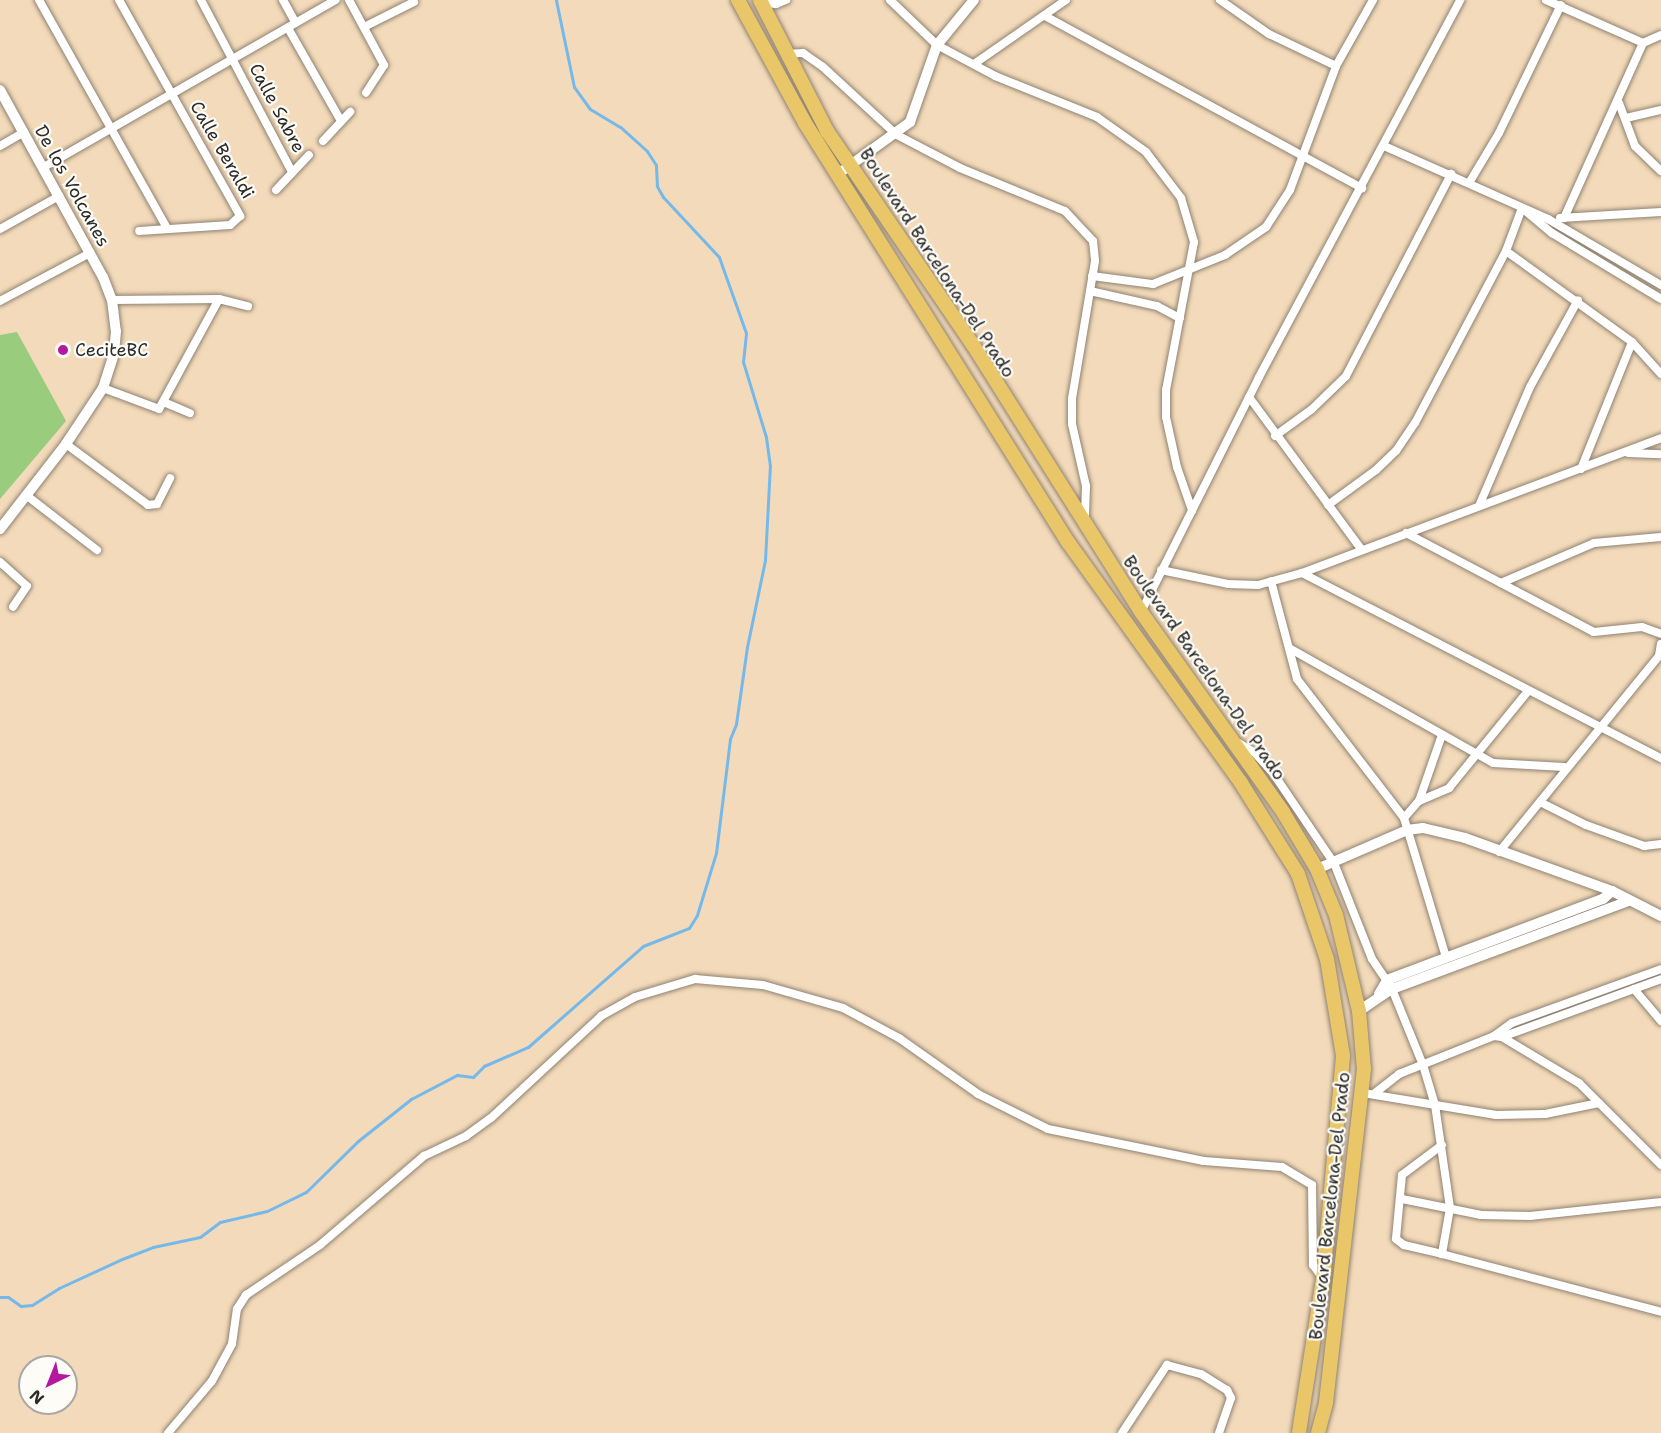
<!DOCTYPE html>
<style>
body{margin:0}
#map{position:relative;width:1661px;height:1433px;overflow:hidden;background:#f3daba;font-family:"Shantell Sans",sans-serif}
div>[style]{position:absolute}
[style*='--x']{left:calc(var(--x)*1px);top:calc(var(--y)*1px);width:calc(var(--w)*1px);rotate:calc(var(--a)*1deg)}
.green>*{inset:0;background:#99cc7c}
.stream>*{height:3px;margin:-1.5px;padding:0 1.5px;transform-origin:1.5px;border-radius:1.5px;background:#74b9ea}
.roads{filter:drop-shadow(0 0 2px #8f8272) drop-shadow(0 0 2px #8f8272)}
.minor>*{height:8px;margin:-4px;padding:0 4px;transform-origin:4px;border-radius:4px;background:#fff}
.tertiary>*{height:10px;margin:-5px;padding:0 5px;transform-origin:5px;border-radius:5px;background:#fff}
.primary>*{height:14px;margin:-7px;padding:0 7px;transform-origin:7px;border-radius:7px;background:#e9c769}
.dots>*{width:16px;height:16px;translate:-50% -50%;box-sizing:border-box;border:3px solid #fdfcf7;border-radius:50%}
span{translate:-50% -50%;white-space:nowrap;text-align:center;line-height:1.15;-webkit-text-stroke:4.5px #fdfcf7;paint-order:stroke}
.street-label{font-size:18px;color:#2b2b2b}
.poi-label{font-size:18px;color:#2b2b2b}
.left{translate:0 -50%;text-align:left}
.north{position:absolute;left:18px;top:1355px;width:60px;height:60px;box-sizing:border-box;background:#fdfcf7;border:2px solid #a9a8a5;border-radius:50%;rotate:223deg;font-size:16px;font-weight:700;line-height:24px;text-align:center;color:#2b2b2b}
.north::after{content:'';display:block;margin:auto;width:21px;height:27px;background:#b5179e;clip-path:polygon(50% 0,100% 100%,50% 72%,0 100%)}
</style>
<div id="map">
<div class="green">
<div style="clip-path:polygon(17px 332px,66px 421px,0 499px,0 335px)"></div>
</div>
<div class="stream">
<div style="--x:0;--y:1297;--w:8;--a:0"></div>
<div style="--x:8;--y:1297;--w:16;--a:35"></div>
<div style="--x:21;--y:1306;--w:11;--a:-5"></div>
<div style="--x:32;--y:1305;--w:32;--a:-32"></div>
<div style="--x:59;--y:1288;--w:69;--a:-24.7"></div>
<div style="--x:122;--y:1259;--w:33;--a:-21"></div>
<div style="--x:153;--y:1247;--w:48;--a:-12"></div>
<div style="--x:200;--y:1237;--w:25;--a:-37"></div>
<div style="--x:220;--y:1222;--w:48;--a:-13.2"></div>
<div style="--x:267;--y:1211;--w:43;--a:-26"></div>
<div style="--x:306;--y:1192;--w:73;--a:-44.4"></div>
<div style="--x:358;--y:1141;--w:68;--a:-38.4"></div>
<div style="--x:411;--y:1099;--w:52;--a:-27.6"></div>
<div style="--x:457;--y:1075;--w:16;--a:7"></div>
<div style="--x:473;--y:1077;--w:16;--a:-45"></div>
<div style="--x:484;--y:1066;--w:48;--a:-23.4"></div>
<div style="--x:528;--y:1047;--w:153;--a:-41.3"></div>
<div style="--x:643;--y:946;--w:49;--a:-21.4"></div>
<div style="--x:689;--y:928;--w:15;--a:-58"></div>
<div style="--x:697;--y:915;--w:65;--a:-73"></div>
<div style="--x:716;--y:853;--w:115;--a:-83"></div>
<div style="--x:730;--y:739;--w:16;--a:-68"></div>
<div style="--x:736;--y:724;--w:78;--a:-81.9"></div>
<div style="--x:747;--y:647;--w:89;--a:-78.3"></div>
<div style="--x:765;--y:560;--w:94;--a:-87"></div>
<div style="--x:770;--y:466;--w:29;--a:-98"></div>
<div style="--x:766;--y:437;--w:78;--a:-107"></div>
<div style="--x:743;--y:362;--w:29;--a:-84"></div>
<div style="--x:746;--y:333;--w:81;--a:-109.6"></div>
<div style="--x:719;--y:257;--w:82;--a:-133"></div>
<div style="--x:663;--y:197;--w:13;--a:-119"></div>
<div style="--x:657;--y:186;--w:21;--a:-93"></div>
<div style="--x:656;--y:165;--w:17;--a:-123"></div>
<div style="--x:647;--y:151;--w:36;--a:-138"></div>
<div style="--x:620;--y:127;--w:35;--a:-149"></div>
<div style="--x:590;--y:109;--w:27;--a:-126"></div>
<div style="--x:574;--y:87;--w:89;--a:-101.7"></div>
</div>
<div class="roads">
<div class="minor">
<div style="--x:39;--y:0;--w:261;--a:60.7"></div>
<div style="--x:119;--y:0;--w:248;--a:60.7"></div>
<div style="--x:240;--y:216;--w:13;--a:138"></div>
<div style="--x:230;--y:225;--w:91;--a:176.2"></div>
<div style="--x:201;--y:0;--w:195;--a:62.1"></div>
<div style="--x:283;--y:0;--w:26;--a:61"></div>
<div style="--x:349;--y:0;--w:74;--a:61.7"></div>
<div style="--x:384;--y:65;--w:33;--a:123"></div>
<div style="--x:890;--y:0;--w:65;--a:43.8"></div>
<div style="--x:937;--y:45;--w:66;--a:28.1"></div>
<div style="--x:995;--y:76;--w:110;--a:21.9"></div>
<div style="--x:1097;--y:117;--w:60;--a:35.5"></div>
<div style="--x:1146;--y:152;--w:58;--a:52.7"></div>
<div style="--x:1181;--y:198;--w:46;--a:73.5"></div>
<div style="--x:1194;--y:242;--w:151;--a:100.7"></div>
<div style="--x:1166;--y:390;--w:27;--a:90"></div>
<div style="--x:1166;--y:417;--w:51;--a:77.6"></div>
<div style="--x:1177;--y:467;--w:46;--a:70.8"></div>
<div style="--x:1220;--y:0;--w:60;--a:34.8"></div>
<div style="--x:1269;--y:34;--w:74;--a:25.5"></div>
<div style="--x:1546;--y:0;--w:106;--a:23.9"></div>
<div style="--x:761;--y:2;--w:15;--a:8"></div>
<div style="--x:776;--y:4;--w:11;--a:-22"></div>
<div style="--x:1045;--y:16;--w:361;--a:28.5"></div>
<div style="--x:364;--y:27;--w:56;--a:-26.6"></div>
<div style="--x:288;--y:28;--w:107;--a:60.3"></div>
<div style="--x:787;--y:54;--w:16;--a:-4"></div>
<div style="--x:803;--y:53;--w:24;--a:35"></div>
<div style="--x:823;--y:67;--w:100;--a:42.6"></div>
<div style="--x:897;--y:135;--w:71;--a:27.6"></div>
<div style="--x:960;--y:168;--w:113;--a:22.3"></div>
<div style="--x:1065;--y:211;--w:41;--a:47"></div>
<div style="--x:1093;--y:241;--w:20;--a:84"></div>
<div style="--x:1095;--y:261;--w:140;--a:99.5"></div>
<div style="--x:1072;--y:399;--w:25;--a:90"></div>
<div style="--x:1072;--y:424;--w:64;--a:77.3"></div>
<div style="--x:1086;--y:486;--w:34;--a:92"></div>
<div style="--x:974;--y:64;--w:112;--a:-34.8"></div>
<div style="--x:1619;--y:103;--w:46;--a:69.6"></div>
<div style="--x:1635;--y:146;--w:36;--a:44"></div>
<div style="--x:1626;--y:118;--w:36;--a:-13"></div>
<div style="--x:323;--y:141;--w:40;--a:-47"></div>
<div style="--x:0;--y:146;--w:28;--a:-30"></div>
<div style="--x:1384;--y:146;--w:180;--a:24"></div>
<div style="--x:1548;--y:219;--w:131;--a:30.3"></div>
<div style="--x:44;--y:167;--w:336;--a:-29.8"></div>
<div style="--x:1469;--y:183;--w:58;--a:-59"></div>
<div style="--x:1499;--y:133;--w:142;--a:-64.2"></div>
<div style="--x:276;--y:190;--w:48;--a:-46.7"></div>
<div style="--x:1560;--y:218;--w:101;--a:-3.4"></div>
<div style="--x:1564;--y:218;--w:192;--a:-65.7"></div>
<div style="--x:1643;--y:43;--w:20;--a:-24"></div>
<div style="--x:0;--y:229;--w:68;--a:-29.2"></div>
<div style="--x:1506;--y:251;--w:155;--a:35.8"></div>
<div style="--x:1632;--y:342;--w:43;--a:47.8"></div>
<div style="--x:1092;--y:276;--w:62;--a:7.5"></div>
<div style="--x:1153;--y:284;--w:78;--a:-21.9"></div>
<div style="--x:1225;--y:255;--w:50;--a:-34.3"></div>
<div style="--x:1266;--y:227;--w:44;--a:-57"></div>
<div style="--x:1290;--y:190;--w:132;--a:-69.6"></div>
<div style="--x:1336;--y:66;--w:76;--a:-60.7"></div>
<div style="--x:1090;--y:291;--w:69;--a:12.6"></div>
<div style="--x:1157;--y:306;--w:26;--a:28"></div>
<div style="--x:112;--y:300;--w:107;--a:-0.5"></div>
<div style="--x:219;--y:299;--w:30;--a:14"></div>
<div style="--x:0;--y:301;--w:102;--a:-28.1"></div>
<div style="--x:103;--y:388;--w:60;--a:20.6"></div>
<div style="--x:159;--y:409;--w:125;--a:-61.4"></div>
<div style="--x:1249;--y:397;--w:190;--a:53.6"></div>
<div style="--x:166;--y:403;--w:26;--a:23"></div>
<div style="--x:1275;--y:436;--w:46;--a:-36.1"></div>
<div style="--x:1312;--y:409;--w:47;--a:-44.1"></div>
<div style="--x:1346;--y:376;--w:228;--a:-62.5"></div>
<div style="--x:66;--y:444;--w:102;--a:36.6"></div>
<div style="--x:148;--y:505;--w:9;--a:-6"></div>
<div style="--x:157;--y:504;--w:29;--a:-63"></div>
<div style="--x:1628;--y:453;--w:33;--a:2"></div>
<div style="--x:1581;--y:469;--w:137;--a:-68.1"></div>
<div style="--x:26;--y:495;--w:90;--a:37.8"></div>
<div style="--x:1328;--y:505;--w:59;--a:-36.1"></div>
<div style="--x:1376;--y:470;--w:28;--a:-44"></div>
<div style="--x:1396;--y:451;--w:34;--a:-56"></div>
<div style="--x:1415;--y:423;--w:195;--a:-62.1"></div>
<div style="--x:1506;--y:251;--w:46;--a:-69.6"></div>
<div style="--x:1522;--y:208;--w:39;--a:40"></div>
<div style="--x:1552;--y:233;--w:127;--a:31.2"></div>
<div style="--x:1479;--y:506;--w:129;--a:-66.8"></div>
<div style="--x:1530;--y:387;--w:99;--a:-61.1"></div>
<div style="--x:1406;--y:533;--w:212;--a:27.8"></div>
<div style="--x:1594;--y:632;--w:48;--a:-5.9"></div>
<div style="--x:1642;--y:627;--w:20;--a:20"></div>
<div style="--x:0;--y:562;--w:36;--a:42"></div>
<div style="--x:27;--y:586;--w:25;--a:124"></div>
<div style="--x:1161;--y:570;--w:68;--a:11.8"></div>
<div style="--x:1228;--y:584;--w:30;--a:2"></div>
<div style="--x:1258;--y:585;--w:46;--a:-15.3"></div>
<div style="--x:1302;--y:573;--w:384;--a:-20.6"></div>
<div style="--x:1302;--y:573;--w:404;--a:27.3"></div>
<div style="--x:1271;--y:581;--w:101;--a:75.1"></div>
<div style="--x:1297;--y:679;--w:175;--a:52.4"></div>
<div style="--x:1404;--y:818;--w:145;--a:73.2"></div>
<div style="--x:1501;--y:583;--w:101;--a:-23.3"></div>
<div style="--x:1594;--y:543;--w:67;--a:-5.1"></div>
<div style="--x:1141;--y:612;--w:263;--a:-63.3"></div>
<div style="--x:1259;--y:377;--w:427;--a:-61.9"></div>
<div style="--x:1289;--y:648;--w:234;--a:29.4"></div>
<div style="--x:1493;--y:763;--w:71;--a:3.2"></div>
<div style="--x:1237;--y:742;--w:21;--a:31"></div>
<div style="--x:1255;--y:753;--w:27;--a:48"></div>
<div style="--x:1273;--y:773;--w:109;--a:55.9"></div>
<div style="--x:1334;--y:863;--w:103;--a:68.4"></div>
<div style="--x:1372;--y:959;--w:36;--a:56"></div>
<div style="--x:1392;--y:989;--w:82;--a:67.8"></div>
<div style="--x:1423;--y:1065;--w:42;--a:73.3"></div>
<div style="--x:1435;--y:1105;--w:104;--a:81.7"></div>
<div style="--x:1450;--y:1208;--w:47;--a:99.9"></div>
<div style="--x:1442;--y:1254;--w:227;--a:14.8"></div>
<div style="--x:1419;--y:801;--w:33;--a:-23"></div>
<div style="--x:1449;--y:788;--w:125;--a:-50.8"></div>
<div style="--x:1540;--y:802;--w:51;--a:26.6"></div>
<div style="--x:1586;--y:825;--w:62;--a:19.9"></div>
<div style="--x:1644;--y:846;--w:17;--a:-7"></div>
<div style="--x:1404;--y:818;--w:23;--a:-49"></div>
<div style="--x:1419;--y:801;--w:70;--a:-70.8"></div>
<div style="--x:1499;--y:852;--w:253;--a:-50.8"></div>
<div style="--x:1659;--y:656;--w:12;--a:-81"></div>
<div style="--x:1634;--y:989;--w:42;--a:49.8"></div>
<div style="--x:1494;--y:1036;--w:8;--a:7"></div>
<div style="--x:1502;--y:1037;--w:90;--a:30.9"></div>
<div style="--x:1579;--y:1083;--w:116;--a:45"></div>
<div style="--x:1502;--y:1037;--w:169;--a:-20"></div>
<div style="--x:1363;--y:1093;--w:135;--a:9.4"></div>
<div style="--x:1496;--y:1115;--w:49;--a:-1.2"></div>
<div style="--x:1545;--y:1114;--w:55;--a:-11.5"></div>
<div style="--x:1375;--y:1093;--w:31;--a:-38"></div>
<div style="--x:1399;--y:1074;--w:102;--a:-21.8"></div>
<div style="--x:1494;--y:1036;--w:22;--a:-36"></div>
<div style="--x:1512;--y:1023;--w:158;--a:-19.9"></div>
<div style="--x:1442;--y:1145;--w:50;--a:143.1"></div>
<div style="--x:1402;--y:1175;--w:64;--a:95.4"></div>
<div style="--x:1396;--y:1239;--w:10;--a:37"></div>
<div style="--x:1404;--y:1245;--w:39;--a:13"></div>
<div style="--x:1402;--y:1199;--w:81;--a:11.4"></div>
<div style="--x:1481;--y:1215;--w:49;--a:1.2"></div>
<div style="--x:1530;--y:1216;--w:132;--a:-6.1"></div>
<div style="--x:168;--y:1433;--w:68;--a:-49.8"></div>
<div style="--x:212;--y:1381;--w:42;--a:-61.6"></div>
<div style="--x:232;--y:1344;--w:35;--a:-82"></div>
<div style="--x:237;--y:1309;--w:17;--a:-57"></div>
<div style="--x:246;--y:1295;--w:89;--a:-34"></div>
<div style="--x:320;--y:1245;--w:137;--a:-40.6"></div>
<div style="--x:424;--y:1156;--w:47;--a:-25.5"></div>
<div style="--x:466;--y:1136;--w:31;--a:-36"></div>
<div style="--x:491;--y:1118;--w:150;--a:-42.8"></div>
<div style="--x:601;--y:1016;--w:39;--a:-29"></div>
<div style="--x:635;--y:997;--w:63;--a:-16.7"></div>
<div style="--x:695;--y:979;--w:68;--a:5"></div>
<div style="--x:763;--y:985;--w:83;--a:16"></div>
<div style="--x:843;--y:1008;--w:64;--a:28.2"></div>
<div style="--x:899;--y:1038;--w:97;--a:35.3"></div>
<div style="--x:978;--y:1094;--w:78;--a:26.6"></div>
<div style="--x:1048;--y:1129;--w:159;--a:11.6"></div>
<div style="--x:1204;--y:1161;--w:78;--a:4.4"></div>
<div style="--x:1282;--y:1167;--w:35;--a:31"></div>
<div style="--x:1312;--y:1185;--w:80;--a:89.3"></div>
<div style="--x:1313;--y:1265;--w:17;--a:54"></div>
<div style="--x:1122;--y:1433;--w:82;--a:-56.5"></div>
<div style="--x:1167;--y:1365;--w:35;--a:15"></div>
<div style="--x:1201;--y:1374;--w:31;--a:32"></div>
<div style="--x:1227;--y:1390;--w:9;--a:63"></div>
<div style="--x:1231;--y:1398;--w:37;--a:109"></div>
</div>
<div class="tertiary">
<div style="--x:0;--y:90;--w:213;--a:61.2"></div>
<div style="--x:103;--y:277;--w:25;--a:69"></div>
<div style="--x:112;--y:300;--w:31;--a:83"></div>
<div style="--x:116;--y:331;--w:23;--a:95"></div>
<div style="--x:114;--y:354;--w:36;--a:108"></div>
<div style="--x:103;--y:388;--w:67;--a:123.5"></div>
<div style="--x:66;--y:444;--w:108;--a:127.8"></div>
<div style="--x:838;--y:174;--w:89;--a:-35.8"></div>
<div style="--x:910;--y:122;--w:82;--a:-70.7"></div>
<div style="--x:937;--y:45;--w:58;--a:-50.6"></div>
<div style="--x:1317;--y:869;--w:98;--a:-23.4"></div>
<div style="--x:1407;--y:830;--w:16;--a:-7"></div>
<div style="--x:1423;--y:828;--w:43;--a:13.4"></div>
<div style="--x:1465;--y:838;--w:156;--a:19.8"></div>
<div style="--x:1612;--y:891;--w:55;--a:27"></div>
<div style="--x:1379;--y:994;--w:16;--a:-60"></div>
<div style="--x:1387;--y:980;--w:231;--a:-20.6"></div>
<div style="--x:1603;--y:899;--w:12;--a:-42"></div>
<div style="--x:1359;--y:1011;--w:40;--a:-34"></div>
<div style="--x:1392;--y:989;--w:252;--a:-20.4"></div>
</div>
<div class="primary">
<div style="--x:738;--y:0;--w:140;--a:61.4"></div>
<div style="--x:805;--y:123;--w:495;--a:57.9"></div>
<div style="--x:1068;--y:542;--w:297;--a:54.3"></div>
<div style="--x:1241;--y:783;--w:107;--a:57.9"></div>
<div style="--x:1298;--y:874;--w:90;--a:71.2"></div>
<div style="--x:1327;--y:959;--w:98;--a:80.6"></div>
<div style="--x:1343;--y:1056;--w:224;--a:95.1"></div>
<div style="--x:1323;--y:1279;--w:156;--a:98.9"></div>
<div style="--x:760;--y:0;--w:147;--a:62.9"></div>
<div style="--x:827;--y:131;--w:259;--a:55.7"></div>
<div style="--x:973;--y:345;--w:315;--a:57.8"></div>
<div style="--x:1141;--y:612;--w:245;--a:54.6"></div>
<div style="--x:1283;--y:812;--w:66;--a:59.2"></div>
<div style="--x:1317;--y:869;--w:50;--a:67.6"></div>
<div style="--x:1336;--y:915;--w:99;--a:76.5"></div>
<div style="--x:1359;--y:1011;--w:58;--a:85.1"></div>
<div style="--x:1364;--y:1069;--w:336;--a:96.5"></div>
<div style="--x:1326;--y:1403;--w:31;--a:105"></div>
</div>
</div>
<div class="dots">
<div style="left:63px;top:350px;background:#b5179e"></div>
</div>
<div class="street-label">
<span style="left:277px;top:108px;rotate:62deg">Calle Sabre</span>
<span style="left:222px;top:150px;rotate:60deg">Calle Beraldi</span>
<span style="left:72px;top:186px;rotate:61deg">De los Volcanes</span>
<span style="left:937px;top:263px;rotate:57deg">Boulevard Barcelona-Del Prado</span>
<span style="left:1204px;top:668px;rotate:55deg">Boulevard Barcelona-Del Prado</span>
<span style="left:1330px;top:1206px;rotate:-84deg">Boulevard Barcelona-Del Prado</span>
</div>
<div class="poi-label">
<span class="left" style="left:75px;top:350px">CeciteBC</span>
</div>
<div class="north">N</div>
</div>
